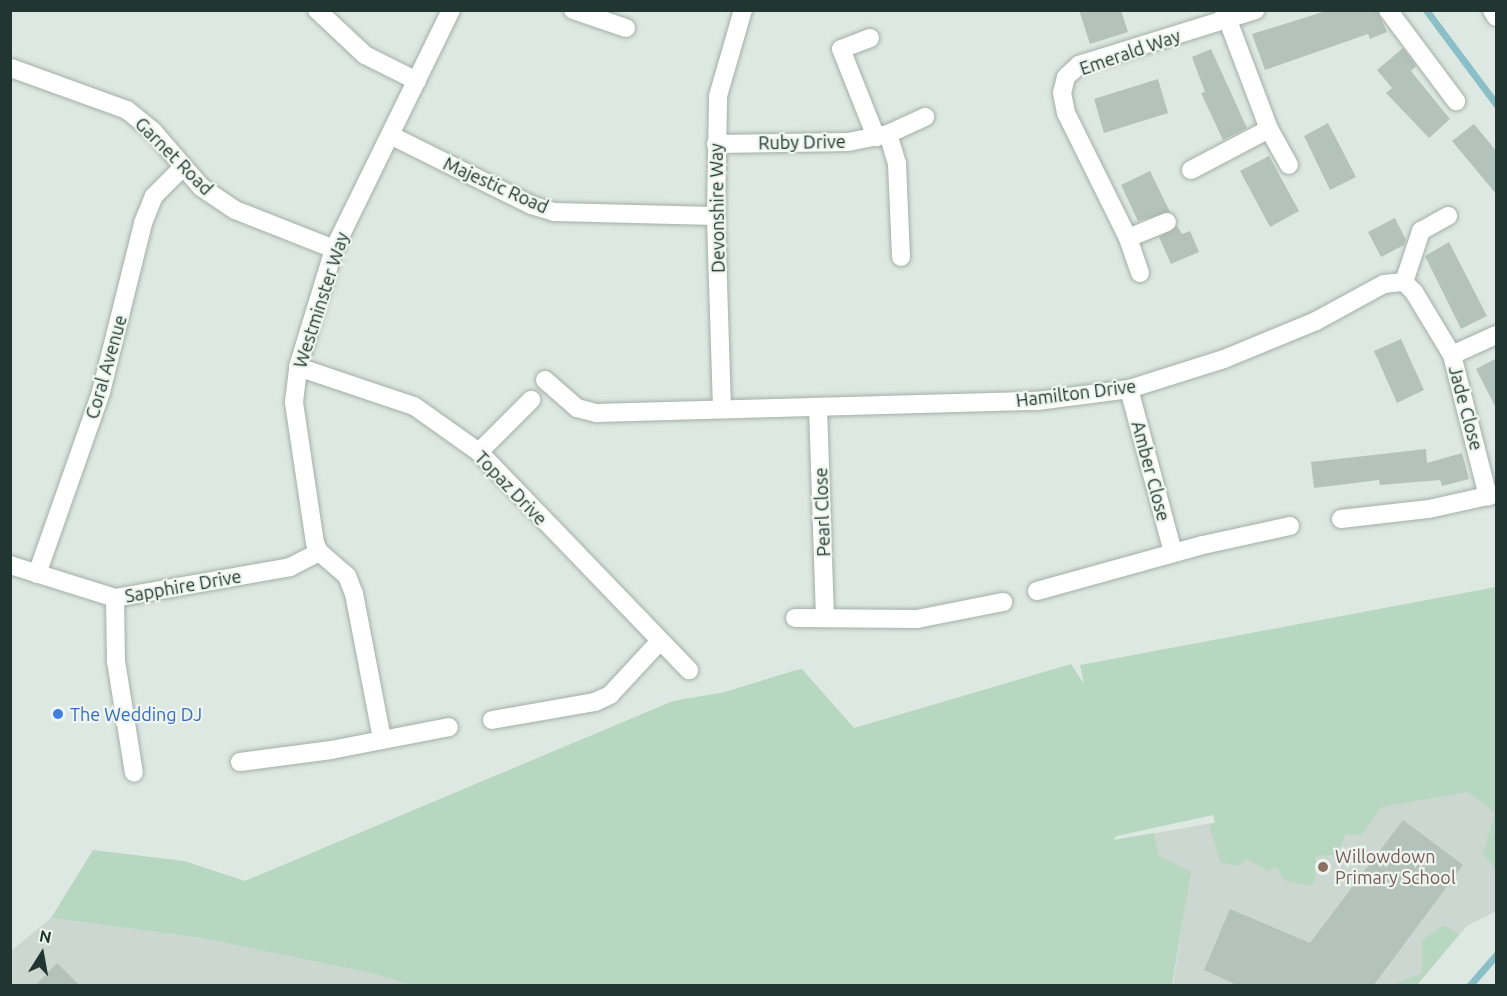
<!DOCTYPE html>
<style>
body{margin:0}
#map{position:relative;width:1507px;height:996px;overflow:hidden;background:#dee8e3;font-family:Ubuntu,sans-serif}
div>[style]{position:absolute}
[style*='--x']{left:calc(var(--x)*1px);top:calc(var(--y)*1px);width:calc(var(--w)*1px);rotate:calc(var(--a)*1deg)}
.built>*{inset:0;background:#ccd7d2}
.green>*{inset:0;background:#b8d7c1}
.stream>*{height:7px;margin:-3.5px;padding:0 3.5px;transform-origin:3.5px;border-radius:3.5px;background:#8abfc8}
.building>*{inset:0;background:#b4c2bc}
.roads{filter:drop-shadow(0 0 2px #a2afaa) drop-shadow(0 0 2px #a2afaa)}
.minor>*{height:18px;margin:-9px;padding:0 9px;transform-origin:9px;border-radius:9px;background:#fff}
.dots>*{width:16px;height:16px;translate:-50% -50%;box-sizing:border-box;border:3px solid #eef5f1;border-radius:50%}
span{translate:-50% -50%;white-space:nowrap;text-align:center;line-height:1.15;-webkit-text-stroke:4.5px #eef5f1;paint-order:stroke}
.street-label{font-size:18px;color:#213630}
.shop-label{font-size:18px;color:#366cbe}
.left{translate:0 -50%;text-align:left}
.education-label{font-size:18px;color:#785e54}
.frame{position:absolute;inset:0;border:12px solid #213630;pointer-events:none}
.north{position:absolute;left:12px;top:924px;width:60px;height:60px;-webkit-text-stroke:4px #eef5f1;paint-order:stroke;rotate:11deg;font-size:16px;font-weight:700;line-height:24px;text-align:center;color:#213630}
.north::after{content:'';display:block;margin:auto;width:21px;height:27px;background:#213630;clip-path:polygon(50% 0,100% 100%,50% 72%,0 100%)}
</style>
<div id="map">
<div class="built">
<div style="clip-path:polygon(1496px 772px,1496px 911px,1467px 926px,1417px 985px,1173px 985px,1187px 894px,1112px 841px)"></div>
<div style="clip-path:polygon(51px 918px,201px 938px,371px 973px,410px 985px,11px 986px,11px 951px)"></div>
</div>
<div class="green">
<div style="clip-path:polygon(1496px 587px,1496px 871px,1483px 853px,1495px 813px,1468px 792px,1382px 807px,1361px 835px,1346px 834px,1336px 855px,1316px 856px,1315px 881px,1309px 886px,1284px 880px,1277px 867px,1268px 871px,1247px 859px,1238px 866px,1220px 862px,1209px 824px,1215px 823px,1213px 815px,1117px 836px,1113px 840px,1154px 833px,1159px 856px,1191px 872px,1172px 985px,410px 985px,371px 973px,201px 938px,51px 918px,93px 850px,184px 861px,245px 881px,673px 701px,725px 692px,793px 671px,802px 669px,854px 728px,1071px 664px,1084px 684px,1080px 665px)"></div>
<div style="clip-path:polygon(1444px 925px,1459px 934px,1417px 985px,1392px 985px,1422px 973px,1422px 940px)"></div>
</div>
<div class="stream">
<div style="--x:1426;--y:10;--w:117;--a:53.3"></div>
<div style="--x:1469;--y:986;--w:41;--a:-48.9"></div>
</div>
<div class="building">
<div style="clip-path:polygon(1079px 10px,1121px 10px,1128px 32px,1090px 44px)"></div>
<div style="clip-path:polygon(1329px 10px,1377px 10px,1387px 32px,1370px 39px,1368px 34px,1265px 70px,1252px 34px)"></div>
<div style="clip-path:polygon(1403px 48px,1416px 66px,1411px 71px,1450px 119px,1429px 138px,1386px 93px,1392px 88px,1377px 70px)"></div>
<div style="clip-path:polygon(1211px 49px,1247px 128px,1223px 140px,1201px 93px,1205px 92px,1192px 57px)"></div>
<div style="clip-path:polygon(1158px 79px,1168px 113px,1104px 133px,1094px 99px)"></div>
<div style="clip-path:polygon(1328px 123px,1356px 177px,1330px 190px,1304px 136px)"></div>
<div style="clip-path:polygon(1474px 124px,1497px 152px,1497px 195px,1452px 141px)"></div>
<div style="clip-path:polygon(1269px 156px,1299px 211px,1270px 227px,1240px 171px)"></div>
<div style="clip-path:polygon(1150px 171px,1170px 212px,1138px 221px,1121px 185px)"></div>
<div style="clip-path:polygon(1395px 218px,1406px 240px,1404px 245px,1381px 257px,1368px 232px)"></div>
<div style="clip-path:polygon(1177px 226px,1182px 234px,1190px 231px,1199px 252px,1171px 264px,1159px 237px)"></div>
<div style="clip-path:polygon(1449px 242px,1487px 316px,1461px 329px,1425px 256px)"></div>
<div style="clip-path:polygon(1401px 339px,1424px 390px,1397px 403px,1374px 351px)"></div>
<div style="clip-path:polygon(1497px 358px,1497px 410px,1476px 369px)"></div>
<div style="clip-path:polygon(1426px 449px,1427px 463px,1462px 453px,1469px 479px,1442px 486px,1440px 480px,1380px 485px,1379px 480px,1314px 488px,1311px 462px)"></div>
<div style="clip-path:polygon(1403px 820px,1463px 865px,1373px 986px,1239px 986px,1204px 970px,1230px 909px,1310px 943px)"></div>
<div style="clip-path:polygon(57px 963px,80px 986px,35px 986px)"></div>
</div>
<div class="roads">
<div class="minor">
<div style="--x:317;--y:10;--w:66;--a:43.2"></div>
<div style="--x:365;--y:55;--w:58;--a:26.6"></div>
<div style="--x:573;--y:10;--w:56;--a:18.8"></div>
<div style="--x:1224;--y:10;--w:127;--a:69.3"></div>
<div style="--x:1269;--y:129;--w:41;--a:60.9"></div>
<div style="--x:1388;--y:10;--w:114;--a:53.2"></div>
<div style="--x:1492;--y:10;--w:8;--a:60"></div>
<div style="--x:870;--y:38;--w:31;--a:159"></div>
<div style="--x:841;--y:49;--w:95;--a:68.3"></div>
<div style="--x:11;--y:68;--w:123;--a:19.9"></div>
<div style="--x:127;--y:110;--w:33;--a:39"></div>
<div style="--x:153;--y:131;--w:74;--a:49.4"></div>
<div style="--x:201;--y:187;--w:41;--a:34.1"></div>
<div style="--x:235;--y:210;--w:106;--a:21.5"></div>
<div style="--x:888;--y:134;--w:31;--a:73"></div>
<div style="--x:897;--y:164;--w:93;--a:87.5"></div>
<div style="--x:390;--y:135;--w:157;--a:26.4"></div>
<div style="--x:531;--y:205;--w:24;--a:17"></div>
<div style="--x:554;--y:212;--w:162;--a:1.4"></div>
<div style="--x:716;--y:144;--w:132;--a:-0.9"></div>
<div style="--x:848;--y:142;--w:41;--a:-11.3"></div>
<div style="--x:888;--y:134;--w:41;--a:-24.7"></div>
<div style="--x:1191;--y:170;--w:88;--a:-27.7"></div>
<div style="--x:1128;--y:238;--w:42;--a:-22.3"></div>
<div style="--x:1140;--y:273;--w:37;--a:-109"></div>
<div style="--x:1128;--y:238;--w:140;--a:-116.4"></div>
<div style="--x:1066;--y:113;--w:20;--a:-101"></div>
<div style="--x:1062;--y:93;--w:16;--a:-76"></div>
<div style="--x:1066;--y:77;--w:18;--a:-43"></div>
<div style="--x:1079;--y:65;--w:185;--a:-17.3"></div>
<div style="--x:1404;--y:282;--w:54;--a:-71.6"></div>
<div style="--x:1421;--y:231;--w:31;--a:-29"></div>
<div style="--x:1452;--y:355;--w:146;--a:75.7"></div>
<div style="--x:298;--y:367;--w:122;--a:18.6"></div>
<div style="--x:414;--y:406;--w:80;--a:35.3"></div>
<div style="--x:479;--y:452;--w:303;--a:46.1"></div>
<div style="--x:545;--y:380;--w:43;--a:41.2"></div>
<div style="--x:577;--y:408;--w:20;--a:15"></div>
<div style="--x:596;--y:413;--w:441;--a:-1.6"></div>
<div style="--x:1037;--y:401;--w:93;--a:-7.4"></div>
<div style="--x:1129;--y:389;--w:100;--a:-17.5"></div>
<div style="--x:1224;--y:359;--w:100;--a:-22.4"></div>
<div style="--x:1316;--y:321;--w:77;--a:-28.6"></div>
<div style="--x:1384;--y:284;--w:20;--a:-6"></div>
<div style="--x:1404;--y:282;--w:14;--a:45"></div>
<div style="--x:1414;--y:292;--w:74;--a:58.9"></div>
<div style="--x:1452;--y:355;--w:48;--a:-24.4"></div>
<div style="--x:1129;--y:389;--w:169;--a:74.9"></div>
<div style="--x:818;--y:407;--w:210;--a:88.1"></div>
<div style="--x:722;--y:409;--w:193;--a:-91.8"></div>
<div style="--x:716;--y:216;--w:120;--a:-89"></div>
<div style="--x:718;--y:96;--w:90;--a:-73.8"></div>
<div style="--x:479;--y:452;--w:74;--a:-45"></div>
<div style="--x:1341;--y:519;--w:89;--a:-6.5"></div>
<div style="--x:1429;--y:509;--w:69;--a:-12.6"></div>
<div style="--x:10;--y:565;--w:110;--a:17.4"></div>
<div style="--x:115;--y:598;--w:178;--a:-10"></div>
<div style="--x:290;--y:567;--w:33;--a:-27"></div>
<div style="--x:37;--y:574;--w:193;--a:-70.6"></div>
<div style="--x:101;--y:392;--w:174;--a:-76"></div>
<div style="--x:143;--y:223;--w:29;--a:-68"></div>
<div style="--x:154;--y:196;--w:41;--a:-45"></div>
<div style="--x:1037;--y:591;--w:172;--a:-15.5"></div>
<div style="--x:1203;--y:545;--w:89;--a:-12.3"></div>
<div style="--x:115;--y:598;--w:63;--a:89.1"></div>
<div style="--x:116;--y:661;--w:113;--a:80.9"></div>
<div style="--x:795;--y:618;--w:122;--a:0.5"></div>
<div style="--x:917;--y:619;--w:88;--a:-11.2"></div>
<div style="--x:492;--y:720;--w:105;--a:-9.9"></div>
<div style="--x:595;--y:702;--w:17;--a:-25"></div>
<div style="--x:610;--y:695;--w:72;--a:-47.2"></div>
<div style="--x:382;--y:739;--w:148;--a:-100.9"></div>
<div style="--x:354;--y:594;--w:19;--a:-111"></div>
<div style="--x:347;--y:576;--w:37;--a:-139"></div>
<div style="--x:319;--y:552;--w:10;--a:-114"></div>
<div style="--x:315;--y:543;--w:143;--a:-98.5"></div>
<div style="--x:294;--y:402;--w:35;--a:-83"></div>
<div style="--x:298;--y:367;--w:123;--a:-73"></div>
<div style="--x:334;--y:249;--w:266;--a:-63.9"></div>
<div style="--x:240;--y:762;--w:92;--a:-7.5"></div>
<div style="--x:331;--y:750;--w:120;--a:-11"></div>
</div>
</div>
<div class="dots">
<div style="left:58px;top:714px;background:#3f7fe0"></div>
<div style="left:1323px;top:867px;background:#8d6e63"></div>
</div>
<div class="street-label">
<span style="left:1130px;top:52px;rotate:-19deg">Emerald Way</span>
<span style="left:802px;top:142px;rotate:-1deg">Ruby Drive</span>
<span style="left:174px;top:156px;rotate:45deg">Garnet Road</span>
<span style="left:496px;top:185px;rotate:24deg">Majestic Road</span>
<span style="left:717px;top:208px;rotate:-91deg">Devonshire Way</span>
<span style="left:321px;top:300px;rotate:-72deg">Westminster Way</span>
<span style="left:106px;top:367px;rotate:-74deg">Coral Avenue</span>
<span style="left:1076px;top:393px;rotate:-7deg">Hamilton Drive</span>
<span style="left:1466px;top:408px;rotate:75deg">Jade Close</span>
<span style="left:1151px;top:471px;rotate:75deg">Amber Close</span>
<span style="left:511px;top:488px;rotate:46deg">Topaz Drive</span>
<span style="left:822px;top:512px;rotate:-92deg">Pearl Close</span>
<span style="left:183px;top:586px;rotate:-10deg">Sapphire Drive</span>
</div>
<div class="shop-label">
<span class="left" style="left:70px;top:714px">The Wedding DJ</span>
</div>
<div class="education-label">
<span class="left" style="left:1335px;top:867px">Willowdown<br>Primary School</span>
</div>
<div class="frame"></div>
<div class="north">N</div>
</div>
